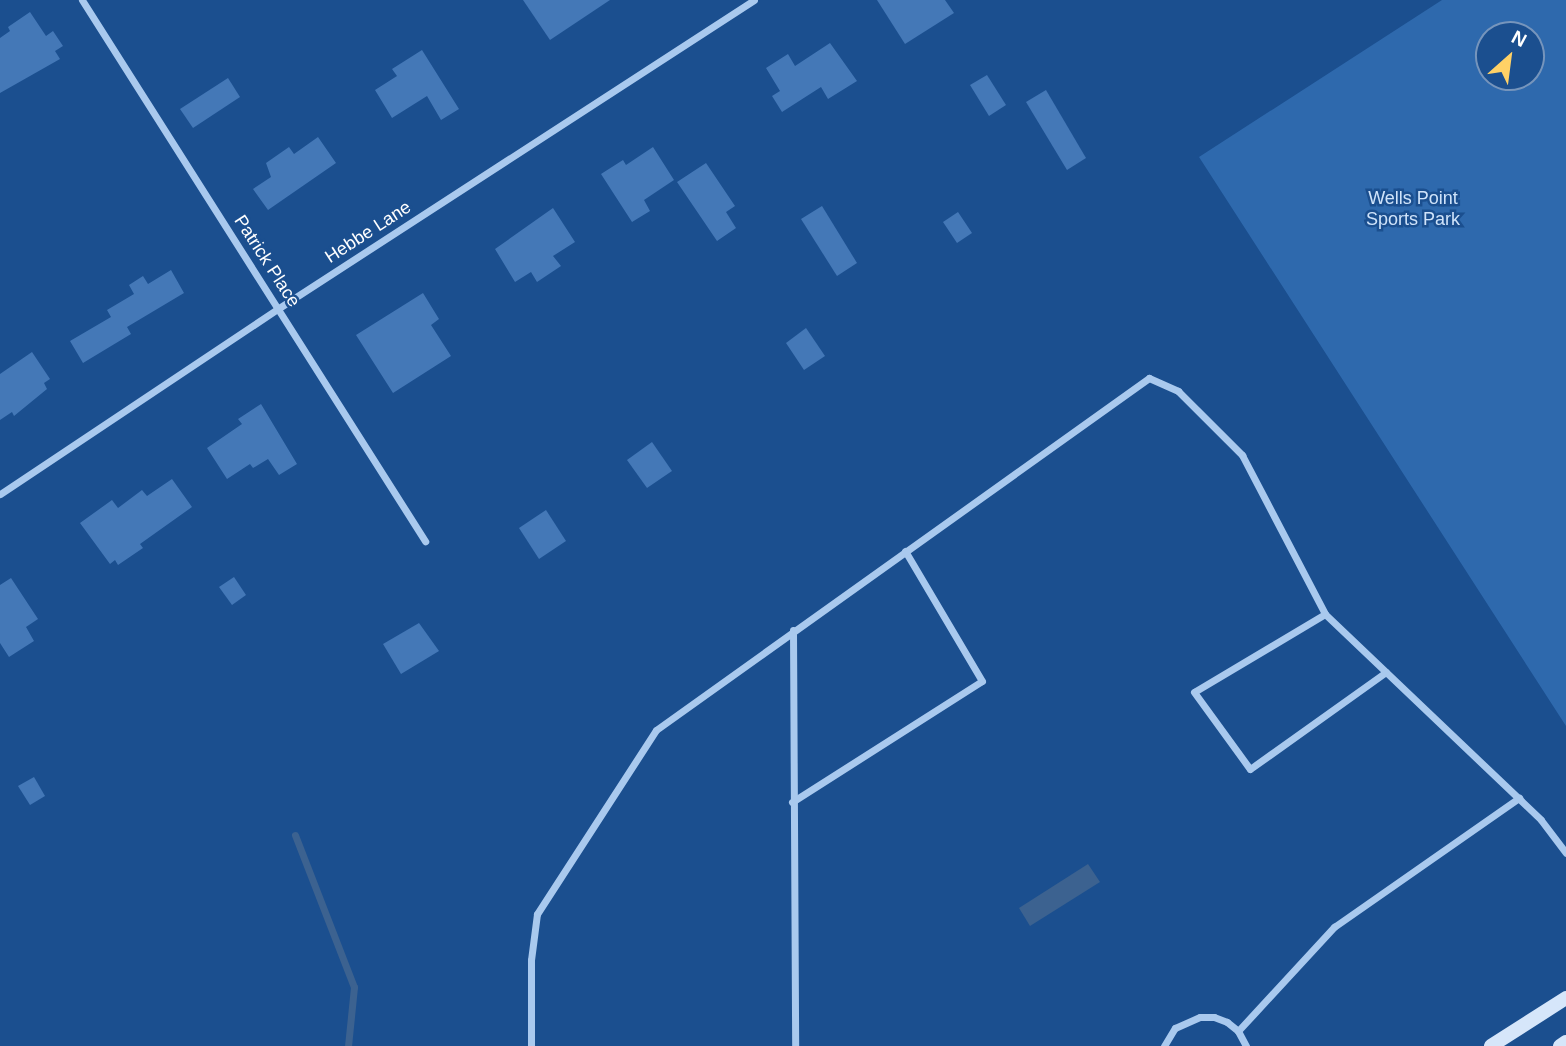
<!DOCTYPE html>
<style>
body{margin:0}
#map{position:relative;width:1566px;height:1046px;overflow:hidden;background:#1b4f8f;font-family:Helvetica,sans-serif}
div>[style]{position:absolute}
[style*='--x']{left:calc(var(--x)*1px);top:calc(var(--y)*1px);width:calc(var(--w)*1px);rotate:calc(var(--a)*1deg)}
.green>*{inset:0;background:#2e69ad}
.water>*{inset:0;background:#3c6290}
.stream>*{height:7px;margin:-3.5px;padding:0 3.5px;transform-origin:3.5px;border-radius:3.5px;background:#3c6290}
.building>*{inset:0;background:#4478b7}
.minor>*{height:7px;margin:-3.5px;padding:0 3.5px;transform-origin:3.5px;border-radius:3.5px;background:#a9c9ee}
.secondary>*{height:14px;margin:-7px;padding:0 7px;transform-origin:7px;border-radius:7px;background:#d6e6fa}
span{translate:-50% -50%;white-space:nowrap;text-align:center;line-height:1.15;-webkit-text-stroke:5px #1b4f8f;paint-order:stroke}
.park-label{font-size:18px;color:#cfe3fa}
.street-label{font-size:18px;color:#fff}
.north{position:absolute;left:1475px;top:21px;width:70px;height:70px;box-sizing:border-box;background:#1b4f8f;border:2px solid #7695bc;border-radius:50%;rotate:28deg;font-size:19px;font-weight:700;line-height:28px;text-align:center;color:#fff}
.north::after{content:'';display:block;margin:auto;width:24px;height:32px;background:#ffd166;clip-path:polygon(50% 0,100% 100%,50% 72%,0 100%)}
</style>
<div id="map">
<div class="green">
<div style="clip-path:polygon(evenodd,1442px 0,1566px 0,1566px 726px,1199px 157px,1442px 0,1489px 35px,1531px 35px,1531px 77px,1489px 77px,1489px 35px)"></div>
</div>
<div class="water">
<div style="clip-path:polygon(1088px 864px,1100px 882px,1030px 926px,1019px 908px)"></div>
</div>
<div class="stream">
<div style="--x:295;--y:835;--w:163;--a:68.8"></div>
<div style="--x:354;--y:987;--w:59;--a:95.8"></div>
</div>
<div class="building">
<div style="clip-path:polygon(523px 0,610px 0,550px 40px)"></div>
<div style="clip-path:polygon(877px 0,945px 0,954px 13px,905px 44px)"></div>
<div style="clip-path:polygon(30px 12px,46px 36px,53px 31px,63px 46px,55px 51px,60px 59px,0 93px,0 38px,10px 31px,8px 27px)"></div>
<div style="clip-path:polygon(830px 43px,857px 81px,828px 99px,821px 87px,782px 112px,772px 96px,780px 91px,766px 68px,788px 54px,795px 66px)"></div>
<div style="clip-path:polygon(422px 50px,459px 109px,441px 120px,427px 96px,392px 118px,375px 90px,397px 76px,392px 69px)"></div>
<div style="clip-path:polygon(987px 75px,1006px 105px,989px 116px,970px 85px)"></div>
<div style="clip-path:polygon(228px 78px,240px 97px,193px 128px,180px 109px)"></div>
<div style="clip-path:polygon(1046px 90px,1086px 158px,1067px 170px,1026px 102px)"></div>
<div style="clip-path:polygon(318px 137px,336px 163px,268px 210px,253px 189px,271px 177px,266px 163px,289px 147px,294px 154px)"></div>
<div style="clip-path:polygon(653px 147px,674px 180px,644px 200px,650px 211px,632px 222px,601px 174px,623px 160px,626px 165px)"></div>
<div style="clip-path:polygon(706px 163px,735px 206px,726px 212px,736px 228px,717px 241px,677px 182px)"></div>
<div style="clip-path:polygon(822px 206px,857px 263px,837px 276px,801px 219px)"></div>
<div style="clip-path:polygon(553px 208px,575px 242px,553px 256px,561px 266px,537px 282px,531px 272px,515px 282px,495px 249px)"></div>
<div style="clip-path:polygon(958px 212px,972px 233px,957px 243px,943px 222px)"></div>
<div style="clip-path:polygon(171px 270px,184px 293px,127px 327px,131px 334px,83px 363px,70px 341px,111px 317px,107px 310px,134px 294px,129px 285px,143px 276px,148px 284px)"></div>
<div style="clip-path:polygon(423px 293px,439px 319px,431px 325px,451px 356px,393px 393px,356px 335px)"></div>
<div style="clip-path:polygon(806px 328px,825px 356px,804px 370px,786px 343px)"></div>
<div style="clip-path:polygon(32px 352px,50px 379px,44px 383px,47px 389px,14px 416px,12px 412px,0 420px,0 374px)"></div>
<div style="clip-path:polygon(261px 404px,297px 464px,279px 475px,268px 459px,253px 468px,250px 464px,227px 479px,207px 448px,242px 424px,238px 419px)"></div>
<div style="clip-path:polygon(652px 442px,672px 471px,647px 488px,627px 460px)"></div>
<div style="clip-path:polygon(172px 479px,192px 507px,140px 544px,143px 548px,118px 565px,115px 560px,110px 564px,80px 523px,112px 500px,118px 508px,142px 490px,147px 496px)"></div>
<div style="clip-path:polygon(546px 510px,566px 541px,539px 559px,519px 528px)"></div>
<div style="clip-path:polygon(234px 577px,246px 595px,232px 605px,219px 587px)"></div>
<div style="clip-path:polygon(11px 578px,38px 619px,26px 627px,34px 641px,9px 657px,0 643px,0 585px)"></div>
<div style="clip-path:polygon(419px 623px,439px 651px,401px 674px,383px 644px)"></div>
<div style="clip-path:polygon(34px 777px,45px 796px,30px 805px,18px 786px)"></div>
</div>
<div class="minor">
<div style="--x:82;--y:0;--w:641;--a:57.62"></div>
<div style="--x:0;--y:494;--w:335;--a:-33.7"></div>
<div style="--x:279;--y:308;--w:566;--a:-32.96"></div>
<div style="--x:1325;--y:614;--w:152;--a:149.2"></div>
<div style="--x:1194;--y:692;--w:95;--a:54"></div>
<div style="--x:1250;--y:769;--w:167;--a:-35.5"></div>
<div style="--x:793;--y:630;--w:416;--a:89.7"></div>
<div style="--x:792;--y:802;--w:225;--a:-32.5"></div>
<div style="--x:982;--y:681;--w:151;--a:-120.6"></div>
<div style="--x:1238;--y:1031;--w:142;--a:-47.3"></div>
<div style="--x:1334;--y:927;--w:226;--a:-34.9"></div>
<div style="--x:531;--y:1046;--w:86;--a:-90"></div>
<div style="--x:531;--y:960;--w:46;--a:-82.6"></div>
<div style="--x:537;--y:914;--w:219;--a:-57.1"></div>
<div style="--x:656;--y:730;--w:606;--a:-35.53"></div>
<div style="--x:1149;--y:378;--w:32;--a:24"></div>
<div style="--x:1178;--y:391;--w:91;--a:45"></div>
<div style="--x:1242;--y:455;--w:179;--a:62.4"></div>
<div style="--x:1325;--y:614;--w:298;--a:43.6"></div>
<div style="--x:1541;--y:820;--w:41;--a:52.9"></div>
<div style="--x:1164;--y:1046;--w:21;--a:-59"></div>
<div style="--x:1175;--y:1028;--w:27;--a:-24"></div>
<div style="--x:1200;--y:1017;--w:14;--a:0"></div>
<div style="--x:1214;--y:1017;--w:14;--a:21"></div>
<div style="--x:1227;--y:1022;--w:14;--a:39"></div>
<div style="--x:1238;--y:1031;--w:17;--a:62"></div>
</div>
<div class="secondary">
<div style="--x:1491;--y:1046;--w:89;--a:-32.6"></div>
<div style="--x:1560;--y:1046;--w:7;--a:-34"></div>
</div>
<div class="park-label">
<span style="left:1413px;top:209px">Wells Point<br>Sports Park</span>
</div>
<div class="street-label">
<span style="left:368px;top:232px;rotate:-33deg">Hebbe Lane</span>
<span style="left:267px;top:261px;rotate:57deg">Patrick Place</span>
</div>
<div class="north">N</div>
</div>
